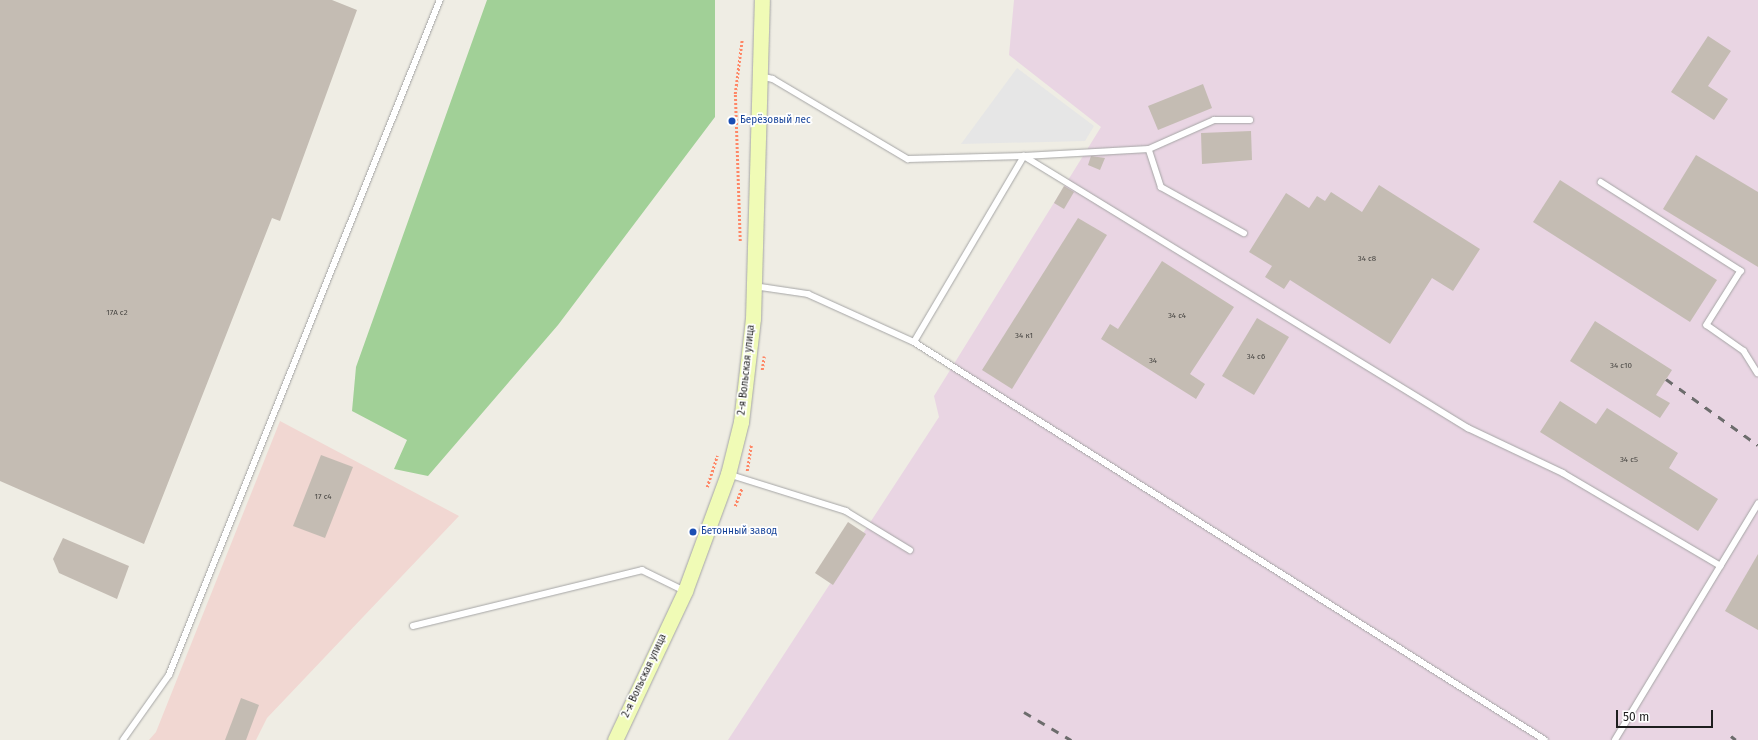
<!DOCTYPE html>
<meta charset="utf-8">
<style>
body{margin:0}
#map{position:relative;width:1758px;height:740px;overflow:hidden;background:#efede4;font-family:"Fira Sans",sans-serif}
div>[style]{position:absolute}
[style*='--x']{left:calc(var(--x)*1px);top:calc(var(--y)*1px);width:calc(var(--w)*1px);rotate:calc(var(--a)*1deg)}
.commercial>*{inset:0;background:#f1d7d2}
.industrial>*{inset:0;background:#e9d5e3}
.forest>*{inset:0;background:#a1d097}
.parking>*{inset:0;background:#e6e6e6}
.building>*{inset:0;background:#c4bcb3}
.path>*{height:2.5px;margin-top:-1.25px;transform-origin:0;background:repeating-linear-gradient(90deg,#fe8766 0 2px,transparent 0 4px)}
.roads{filter:drop-shadow(0 0 1px #a5a5a5) drop-shadow(0 0 1px #a5a5a5)}
.service>*{height:5.5px;margin:-2.75px;padding:0 2.75px;transform-origin:2.75px;border-radius:2.75px;background:#fff}
.secondary>*{height:15px;margin:-7.5px;padding:0 7.5px;transform-origin:7.5px;border-radius:7.5px;background:#f0fbb6}
.rail>*{height:3px;margin-top:-1.5px;transform-origin:0;background:repeating-linear-gradient(90deg,#6c6c6c 0 8px,transparent 0 16px)}
.dots>*{width:11px;height:11px;translate:-50% -50%;box-sizing:border-box;border:2px solid #fff;border-radius:50%}
span{translate:-50% -50%;white-space:nowrap;text-align:center;line-height:1.15;-webkit-text-stroke:3.5px #fff;paint-order:stroke}
.number-label{font-size:8px;color:#484643}
.number-label span{-webkit-text-stroke-width:0}
.transit-label{font-size:10px;color:#164399}
.left{translate:0 -50%;text-align:left}
.street-label{font-size:10px;color:#1e1e1e}
.scale{position:absolute;left:1616px;top:710px;width:97px;height:18px;box-sizing:border-box;border:2px solid #1e1e1e;border-top:0;padding-left:5px;font-size:12px;line-height:14px;white-space:nowrap;color:#1e1e1e;-webkit-text-stroke:3px #fff;paint-order:stroke}
</style>
<div id="map">
<div class="commercial">
<div style="clip-path:polygon(280px 421px,459px 516px,267px 718px,256px 740px,149px 740px,156px 732px)"></div>
</div>
<div class="industrial">
<div style="clip-path:polygon(1014px 0,1758px 0,1758px 740px,728px 740px,939px 417px,934px 396px,1101px 127px,1009px 55px)"></div>
</div>
<div class="forest">
<div style="clip-path:polygon(487px 0,715px 0,715px 117px,558px 325px,428px 476px,394px 469px,407px 440px,352px 411px,356px 367px)"></div>
</div>
<div class="parking">
<div style="clip-path:polygon(1017px 68px,1094px 126px,1085px 141px,961px 144px)"></div>
</div>
<div class="building">
<div style="clip-path:polygon(0 0,332px 0,357px 10px,280px 221px,272px 218px,144px 544px,0 481px)"></div>
<div style="clip-path:polygon(1708px 36px,1731px 51px,1708px 86px,1728px 99px,1714px 120px,1671px 92px)"></div>
<div style="clip-path:polygon(1203px 84px,1212px 108px,1158px 130px,1148px 106px)"></div>
<div style="clip-path:polygon(1251px 131px,1252px 160px,1202px 164px,1201px 133px)"></div>
<div style="clip-path:polygon(1696px 155px,1758px 192px,1758px 267px,1663px 209px)"></div>
<div style="clip-path:polygon(1091px 156px,1105px 158px,1100px 170px,1088px 165px)"></div>
<div style="clip-path:polygon(1560px 180px,1717px 280px,1690px 322px,1533px 222px)"></div>
<div style="clip-path:polygon(1379px 185px,1480px 249px,1453px 291px,1432px 278px,1390px 344px,1290px 280px,1284px 289px,1265px 277px,1272px 266px,1249px 252px,1286px 193px,1309px 208px,1317px 196px,1325px 201px,1331px 192px,1362px 212px)"></div>
<div style="clip-path:polygon(1064px 186px,1074px 192px,1064px 209px,1054px 203px)"></div>
<div style="clip-path:polygon(1078px 218px,1107px 235px,1012px 389px,982px 370px)"></div>
<div style="clip-path:polygon(1162px 261px,1234px 307px,1190px 374px,1205px 384px,1196px 399px,1101px 339px,1110px 324px,1118px 329px)"></div>
<div style="clip-path:polygon(1257px 318px,1289px 337px,1254px 395px,1222px 376px)"></div>
<div style="clip-path:polygon(1595px 321px,1672px 370px,1656px 395px,1670px 403px,1660px 418px,1570px 361px)"></div>
<div style="clip-path:polygon(1560px 401px,1596px 424px,1607px 408px,1678px 453px,1669px 468px,1718px 499px,1698px 531px,1540px 432px)"></div>
<div style="clip-path:polygon(321px 455px,353px 467px,325px 538px,293px 526px)"></div>
<div style="clip-path:polygon(848px 522px,866px 534px,833px 585px,815px 573px)"></div>
<div style="clip-path:polygon(63px 538px,129px 566px,117px 599px,59px 573px,53px 559px)"></div>
<div style="clip-path:polygon(1758px 554px,1758px 630px,1725px 611px)"></div>
<div style="clip-path:polygon(241px 698px,259px 705px,246px 740px,225px 740px)"></div>
</div>
<div class="path">
<div style="--x:740;--y:241;--w:147;--a:-91.9"></div>
<div style="--x:735;--y:94;--w:55;--a:-82.7"></div>
<div style="--x:762;--y:370;--w:14;--a:-82"></div>
<div style="--x:747;--y:471;--w:26;--a:-81"></div>
<div style="--x:707;--y:487;--w:33;--a:-72"></div>
<div style="--x:735;--y:506;--w:19;--a:-69"></div>
</div>
<div class="roads">
<div class="service">
<div style="--x:760;--y:76;--w:13;--a:13"></div>
<div style="--x:773;--y:79;--w:157;--a:30.7"></div>
<div style="--x:908;--y:159;--w:116;--a:-1.5"></div>
<div style="--x:1024;--y:156;--w:521;--a:31.49"></div>
<div style="--x:1468;--y:428;--w:105;--a:25.3"></div>
<div style="--x:1563;--y:473;--w:183;--a:30.5"></div>
<div style="--x:1149;--y:149;--w:40;--a:72"></div>
<div style="--x:1161;--y:187;--w:95;--a:29"></div>
<div style="--x:1601;--y:182;--w:166;--a:32.4"></div>
<div style="--x:1741;--y:271;--w:64;--a:122.2"></div>
<div style="--x:1707;--y:325;--w:45;--a:35.1"></div>
<div style="--x:1744;--y:351;--w:26;--a:58"></div>
<div style="--x:754;--y:286;--w:55;--a:8.4"></div>
<div style="--x:808;--y:294;--w:116;--a:24.4"></div>
<div style="--x:914;--y:342;--w:746;--a:32.24"></div>
<div style="--x:914;--y:342;--w:216;--a:-59.4"></div>
<div style="--x:1024;--y:156;--w:125;--a:-3.2"></div>
<div style="--x:1149;--y:149;--w:71;--a:-24"></div>
<div style="--x:1214;--y:120;--w:36;--a:0"></div>
<div style="--x:728;--y:474;--w:124;--a:17.4"></div>
<div style="--x:846;--y:511;--w:75;--a:31.4"></div>
<div style="--x:413;--y:626;--w:236;--a:-13.7"></div>
<div style="--x:642;--y:570;--w:48;--a:26"></div>
<div style="--x:123;--y:740;--w:80;--a:-54.7"></div>
<div style="--x:169;--y:675;--w:727;--a:-68.13"></div>
<div style="--x:1615;--y:740;--w:276;--a:-58.8"></div>
</div>
<div class="secondary">
<div style="--x:615;--y:740;--w:165;--a:-64.8"></div>
<div style="--x:685;--y:591;--w:125;--a:-69.8"></div>
<div style="--x:728;--y:474;--w:54;--a:-76"></div>
<div style="--x:741;--y:422;--w:105;--a:-83.4"></div>
<div style="--x:753;--y:318;--w:318;--a:-88.4"></div>
</div>
</div>
<div class="rail">
<div style="--x:1666;--y:379;--w:113;--a:35.7"></div>
<div style="--x:1024;--y:712;--w:55;--a:30.8"></div>
<div style="--x:1731;--y:736;--w:6;--a:39"></div>
</div>
<div class="dots">
<div style="left:732px;top:121px;background:#1a4fb4"></div>
<div style="left:693px;top:532px;background:#1a4fb4"></div>
</div>
<div class="number-label">
<span style="left:1367px;top:259px">34 с8</span>
<span style="left:117px;top:313px">17А с2</span>
<span style="left:1177px;top:316px">34 с4</span>
<span style="left:1024px;top:336px">34 к1</span>
<span style="left:1256px;top:357px">34 с6</span>
<span style="left:1153px;top:361px">34</span>
<span style="left:1621px;top:366px">34 с10</span>
<span style="left:1629px;top:460px">34 с5</span>
<span style="left:323px;top:497px">17 с4</span>
</div>
<div class="transit-label">
<span class="left" style="left:740px;top:121px">Берёзовый лес</span>
<span class="left" style="left:701px;top:532px">Бетонный завод</span>
</div>
<div class="street-label">
<span style="left:747px;top:370px;rotate:-84deg">2-я Вольская улица</span>
<span style="left:645px;top:676px;rotate:-65deg">2-я Вольская улица</span>
</div>
<div class="scale">50 m</div>
</div>
